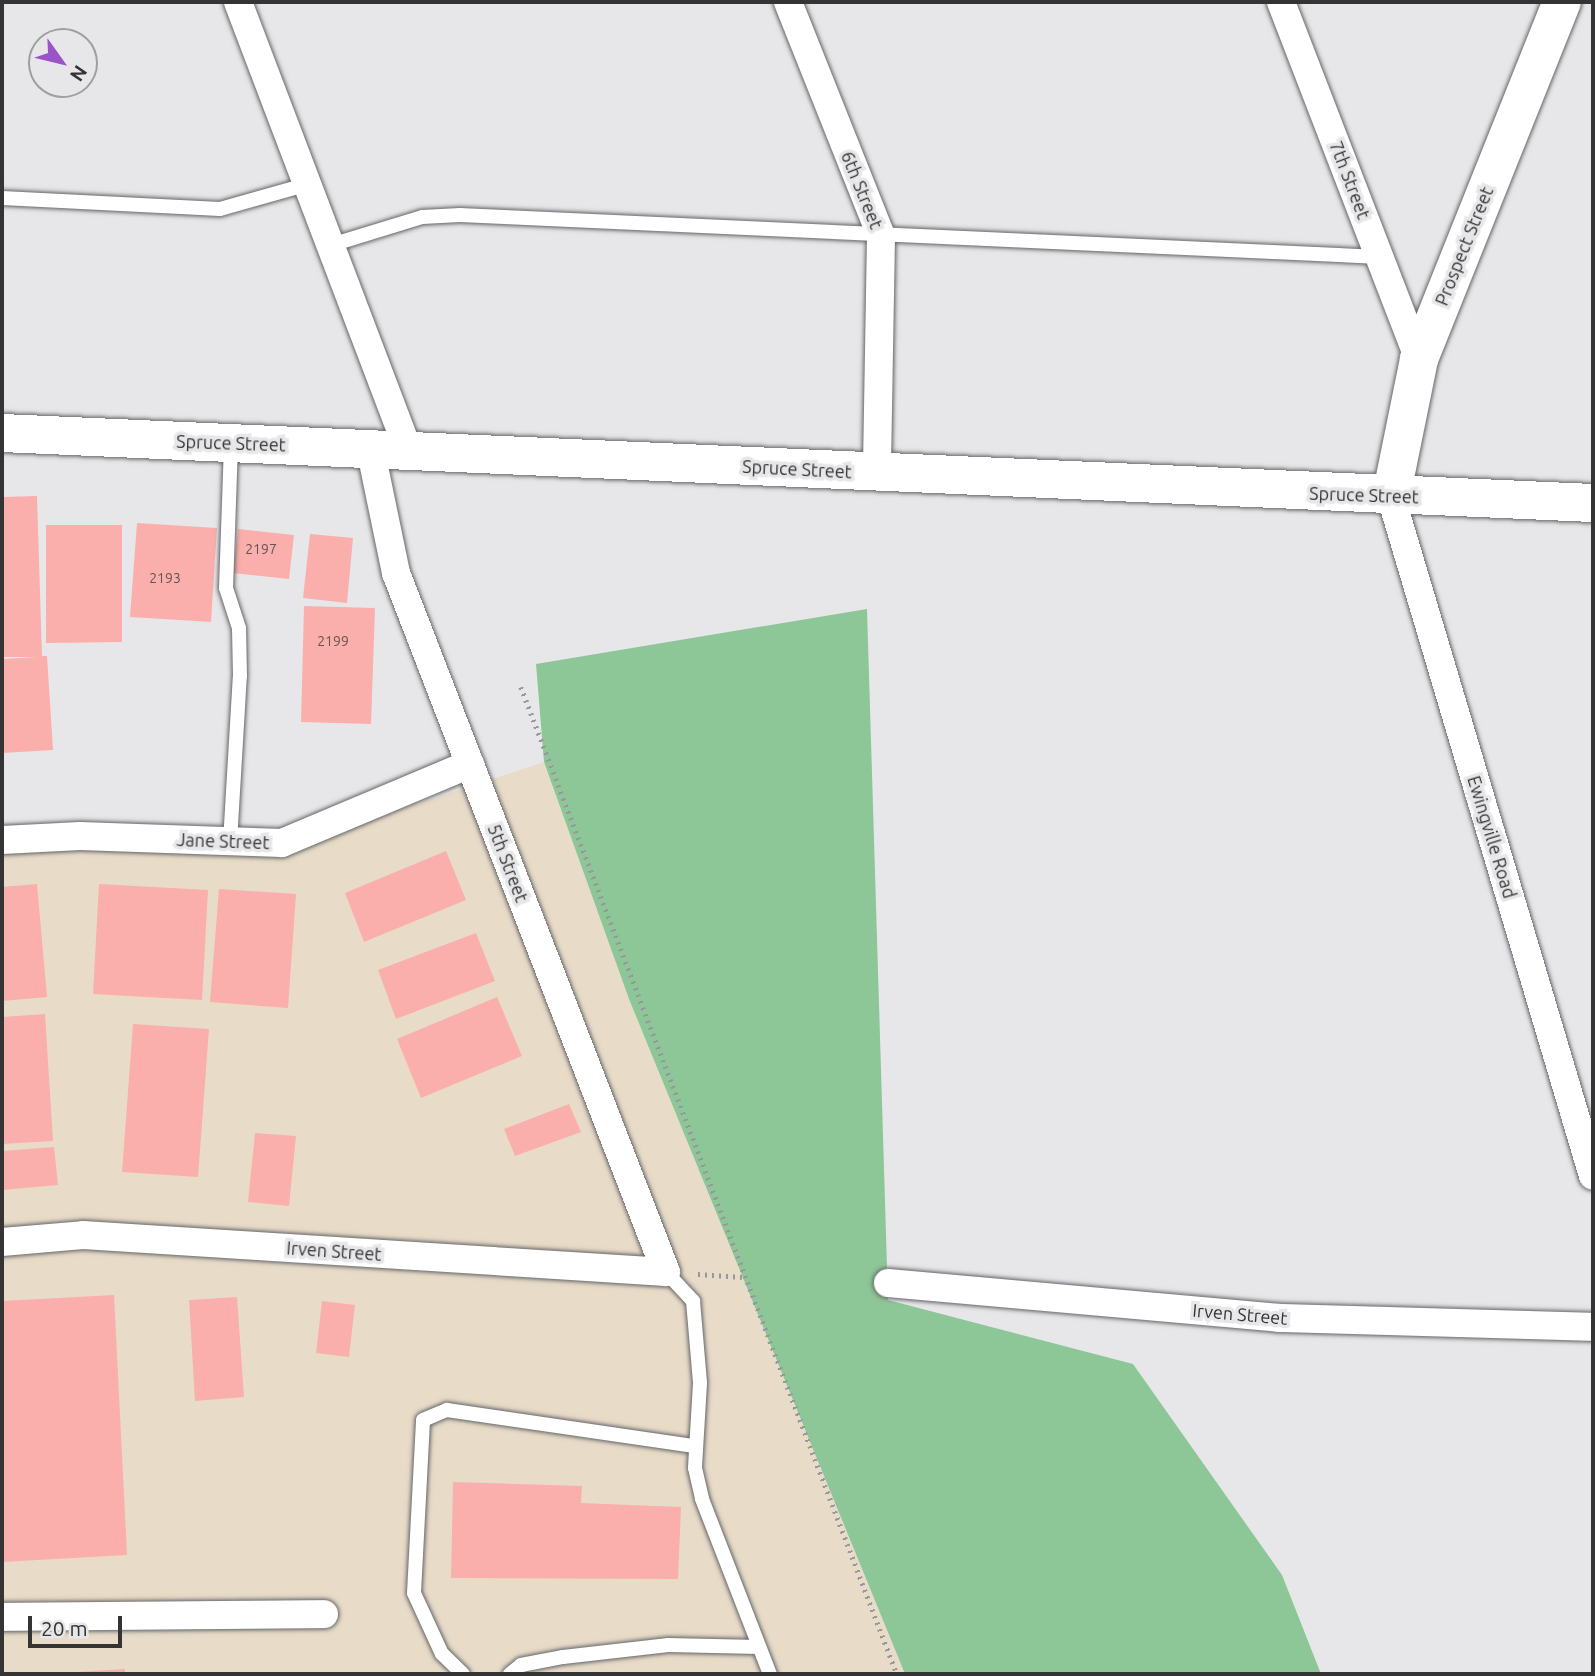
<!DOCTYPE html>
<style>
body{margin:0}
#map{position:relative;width:1595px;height:1676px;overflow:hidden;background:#e7e7ea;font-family:Ubuntu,sans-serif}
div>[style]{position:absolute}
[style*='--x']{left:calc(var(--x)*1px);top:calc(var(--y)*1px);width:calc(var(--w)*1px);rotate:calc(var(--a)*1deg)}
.industrial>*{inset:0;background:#e8dcc8}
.forest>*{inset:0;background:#8dc697}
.building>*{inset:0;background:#faafac}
.path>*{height:4.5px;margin-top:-2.25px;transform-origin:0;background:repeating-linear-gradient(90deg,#98989a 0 2px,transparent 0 7px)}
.roads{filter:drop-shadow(0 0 2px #666669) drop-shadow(0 0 2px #666669)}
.lane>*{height:14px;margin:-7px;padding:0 7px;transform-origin:7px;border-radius:7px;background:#fff}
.street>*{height:28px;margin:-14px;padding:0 14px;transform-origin:14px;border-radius:14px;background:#fff}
.secondary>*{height:38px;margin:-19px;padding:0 19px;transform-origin:19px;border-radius:19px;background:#fff}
span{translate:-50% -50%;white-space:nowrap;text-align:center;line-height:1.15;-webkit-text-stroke:7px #e7e7ea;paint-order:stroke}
.number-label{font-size:14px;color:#665353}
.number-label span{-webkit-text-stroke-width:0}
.street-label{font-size:18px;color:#343435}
.frame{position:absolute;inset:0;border:4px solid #343435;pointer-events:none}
.north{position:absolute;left:28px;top:28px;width:70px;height:70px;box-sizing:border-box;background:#e7e7ea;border:2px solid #9f9fa2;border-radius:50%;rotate:124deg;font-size:19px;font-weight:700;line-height:28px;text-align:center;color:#343435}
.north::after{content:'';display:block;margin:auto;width:24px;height:32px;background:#9a54c8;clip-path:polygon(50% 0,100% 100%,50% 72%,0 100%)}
.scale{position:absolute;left:28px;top:1616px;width:94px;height:32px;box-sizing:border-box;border:4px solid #343435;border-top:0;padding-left:9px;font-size:21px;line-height:24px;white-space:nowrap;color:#343435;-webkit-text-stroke:5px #e7e7ea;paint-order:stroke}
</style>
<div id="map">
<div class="industrial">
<div style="clip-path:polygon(544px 762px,629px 999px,905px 1674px,2px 1674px,2px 852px,299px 843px)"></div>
</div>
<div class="forest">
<div style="clip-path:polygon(867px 609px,888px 1300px,1133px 1364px,1282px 1575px,1321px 1674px,905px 1674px,629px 999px,544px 762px,536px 664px)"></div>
</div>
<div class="building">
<div style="clip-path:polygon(37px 496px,42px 656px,47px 656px,53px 750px,2px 753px,2px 659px,38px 657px,2px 657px,2px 497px)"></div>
<div style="clip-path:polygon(137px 523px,217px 528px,211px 622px,130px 617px)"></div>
<div style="clip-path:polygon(46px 525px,122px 525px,122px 642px,46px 643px)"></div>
<div style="clip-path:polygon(238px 529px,294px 535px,289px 579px,233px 573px)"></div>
<div style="clip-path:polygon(310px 534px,353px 538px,347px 603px,303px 598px)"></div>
<div style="clip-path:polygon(304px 606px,375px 608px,371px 724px,301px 722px)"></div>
<div style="clip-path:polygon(446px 851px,466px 900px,364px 942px,345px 893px)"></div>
<div style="clip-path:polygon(37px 884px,47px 997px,2px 1001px,2px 887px)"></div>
<div style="clip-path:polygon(99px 884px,208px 890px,202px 1000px,93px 994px)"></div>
<div style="clip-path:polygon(219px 889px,296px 894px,288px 1008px,210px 1002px)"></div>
<div style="clip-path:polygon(476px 933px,495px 981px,396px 1019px,378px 970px)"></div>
<div style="clip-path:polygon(497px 997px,522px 1056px,421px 1098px,397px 1039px)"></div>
<div style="clip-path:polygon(45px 1014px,53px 1141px,2px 1144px,2px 1017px)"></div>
<div style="clip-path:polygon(133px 1024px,209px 1029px,198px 1177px,122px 1172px)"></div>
<div style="clip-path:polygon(569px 1104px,581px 1132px,515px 1156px,504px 1129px)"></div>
<div style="clip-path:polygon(255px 1133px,296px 1136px,289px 1206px,248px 1202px)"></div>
<div style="clip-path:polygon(54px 1147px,58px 1185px,2px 1190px,2px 1151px)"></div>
<div style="clip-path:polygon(114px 1295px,127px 1555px,2px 1562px,2px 1301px)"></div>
<div style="clip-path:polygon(237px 1297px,244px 1397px,195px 1401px,189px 1300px)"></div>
<div style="clip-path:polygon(322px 1301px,355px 1305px,349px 1357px,316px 1353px)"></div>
<div style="clip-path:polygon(453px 1482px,582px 1486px,581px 1503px,681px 1507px,678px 1579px,451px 1578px)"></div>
<div style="clip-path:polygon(125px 1669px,125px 1674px,76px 1674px,76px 1672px)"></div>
</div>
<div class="path">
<div style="--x:521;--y:687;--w:1056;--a:69.15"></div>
<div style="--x:698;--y:1274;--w:44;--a:3.9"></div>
</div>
<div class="roads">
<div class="lane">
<div style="--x:2;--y:198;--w:218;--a:2.9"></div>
<div style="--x:220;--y:209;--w:92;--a:-15.7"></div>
<div style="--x:331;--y:245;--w:95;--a:-17.1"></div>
<div style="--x:422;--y:217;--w:38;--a:-3"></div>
<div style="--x:460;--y:215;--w:921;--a:2.61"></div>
<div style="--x:230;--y:842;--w:166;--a:-86.6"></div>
<div style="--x:240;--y:676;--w:48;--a:-91.2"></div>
<div style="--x:239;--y:628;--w:42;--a:-108"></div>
<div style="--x:226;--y:588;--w:144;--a:-88"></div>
<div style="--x:666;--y:1272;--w:40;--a:47"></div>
<div style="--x:693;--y:1301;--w:82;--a:85.1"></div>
<div style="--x:700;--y:1383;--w:85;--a:93.4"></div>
<div style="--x:695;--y:1468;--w:32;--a:77"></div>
<div style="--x:702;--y:1499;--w:188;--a:68.8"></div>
<div style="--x:463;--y:1674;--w:29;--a:-136"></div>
<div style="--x:442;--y:1654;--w:67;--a:-114.7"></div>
<div style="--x:414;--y:1593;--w:173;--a:-87"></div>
<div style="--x:423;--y:1420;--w:26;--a:-23"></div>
<div style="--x:447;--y:1410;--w:250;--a:8.3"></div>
<div style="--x:510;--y:1674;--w:14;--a:-39"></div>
<div style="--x:521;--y:1665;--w:43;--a:-10.8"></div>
<div style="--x:563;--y:1657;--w:106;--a:-6.5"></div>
<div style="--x:668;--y:1645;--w:91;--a:1.3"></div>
</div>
<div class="street">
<div style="--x:238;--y:2;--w:479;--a:69.2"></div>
<div style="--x:788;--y:2;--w:252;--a:68.3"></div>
<div style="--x:881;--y:236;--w:237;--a:91"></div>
<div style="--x:1281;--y:2;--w:383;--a:68.9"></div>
<div style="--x:1391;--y:497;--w:708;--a:73.43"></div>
<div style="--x:2;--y:840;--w:78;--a:-2.9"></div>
<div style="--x:80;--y:836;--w:202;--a:2"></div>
<div style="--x:282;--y:843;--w:204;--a:-22.8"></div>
<div style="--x:2;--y:1242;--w:81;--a:-4.9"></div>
<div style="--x:83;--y:1235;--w:584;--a:3.63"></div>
<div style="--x:666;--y:1272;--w:749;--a:-111.12"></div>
<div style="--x:396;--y:573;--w:128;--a:-101.7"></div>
<div style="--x:888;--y:1283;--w:393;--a:5.1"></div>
<div style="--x:1279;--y:1318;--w:314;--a:1.6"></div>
<div style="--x:2;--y:1617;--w:322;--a:-0.5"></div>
</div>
<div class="secondary">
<div style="--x:2;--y:433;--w:1593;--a:2.52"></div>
<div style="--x:1391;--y:497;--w:141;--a:-78.5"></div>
<div style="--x:1419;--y:359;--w:385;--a:-68.2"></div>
</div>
</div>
<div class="number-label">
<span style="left:261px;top:549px">2197</span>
<span style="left:165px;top:578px">2193</span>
<span style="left:333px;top:641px">2199</span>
</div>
<div class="street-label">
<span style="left:1350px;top:180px;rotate:69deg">7th Street</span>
<span style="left:862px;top:190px;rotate:68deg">6th Street</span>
<span style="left:1464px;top:246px;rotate:-68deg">Prospect Street</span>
<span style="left:231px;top:443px;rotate:2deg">Spruce Street</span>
<span style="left:797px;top:469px;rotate:3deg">Spruce Street</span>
<span style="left:1364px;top:495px;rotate:2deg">Spruce Street</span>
<span style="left:1492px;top:837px;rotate:73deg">Ewingville Road</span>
<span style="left:223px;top:841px;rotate:2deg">Jane Street</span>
<span style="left:508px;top:863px;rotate:69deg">5th Street</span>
<span style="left:334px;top:1251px;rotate:4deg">Irven Street</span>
<span style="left:1240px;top:1314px;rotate:5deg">Irven Street</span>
</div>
<div class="frame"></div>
<div class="north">N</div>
<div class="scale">20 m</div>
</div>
